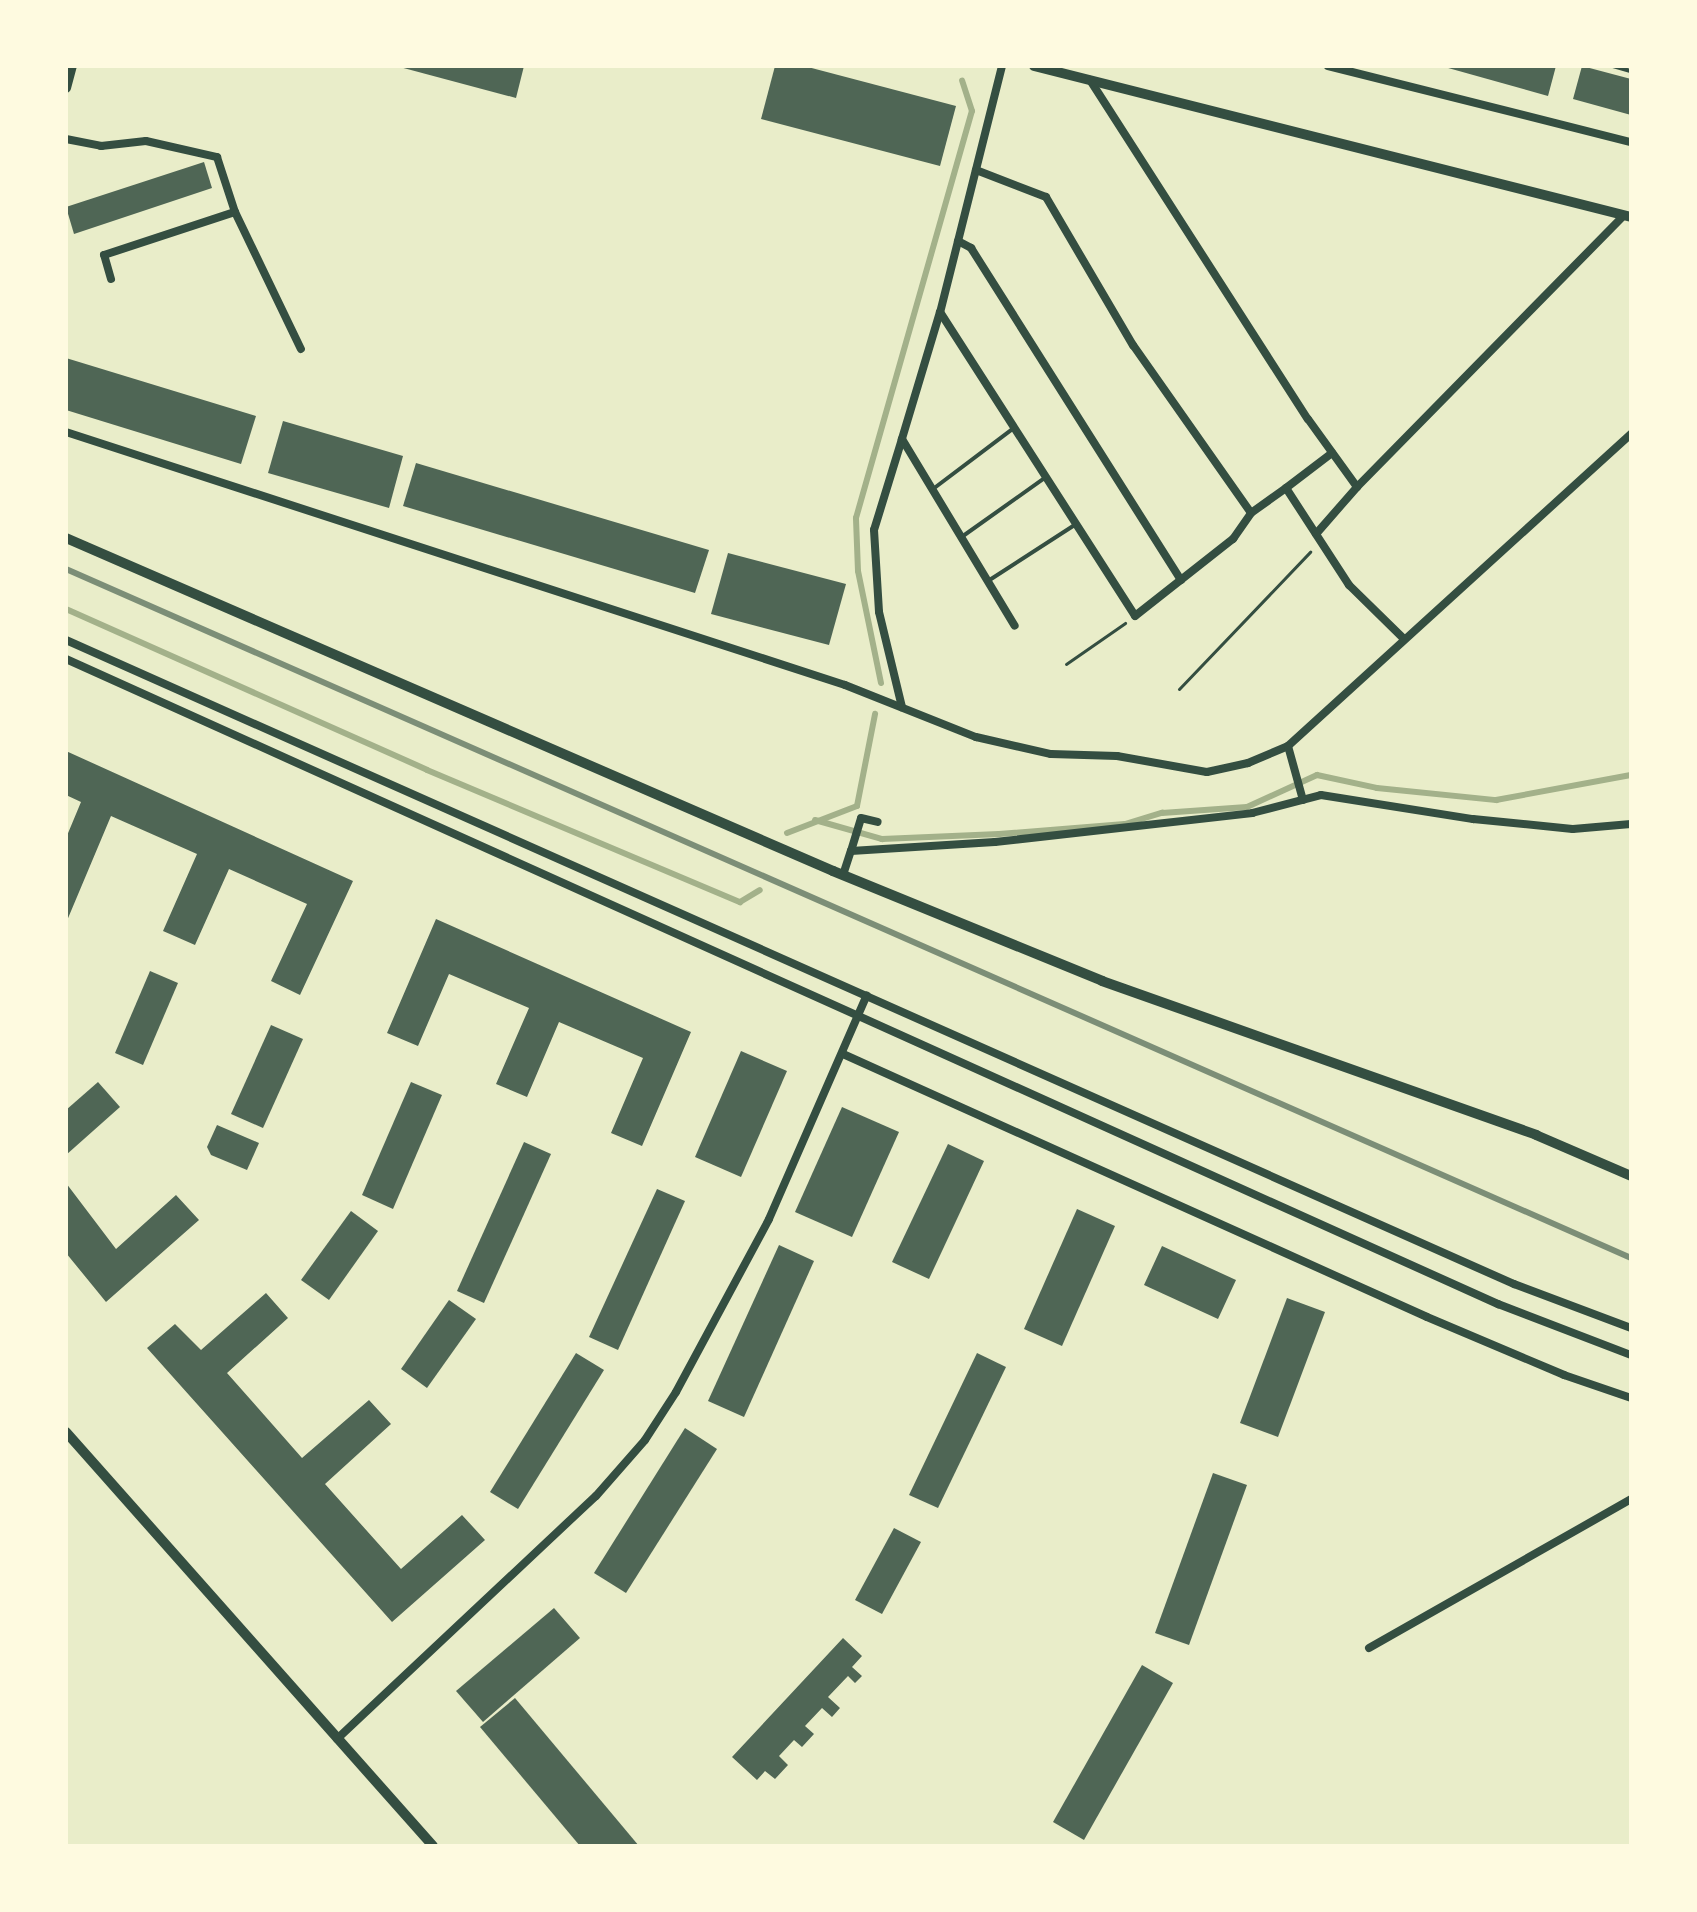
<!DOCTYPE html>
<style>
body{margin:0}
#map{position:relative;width:1697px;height:1912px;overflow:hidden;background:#e9edc9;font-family:"Work Sans",sans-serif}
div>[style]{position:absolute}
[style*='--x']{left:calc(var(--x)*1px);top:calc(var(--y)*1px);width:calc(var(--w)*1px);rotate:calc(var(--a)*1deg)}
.stream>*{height:6px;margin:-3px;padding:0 3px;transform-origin:3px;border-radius:3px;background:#a3b18a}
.building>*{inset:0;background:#4f6655}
.path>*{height:3px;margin:-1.5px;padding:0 1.5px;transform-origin:1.5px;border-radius:1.5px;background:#344e41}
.service>*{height:4px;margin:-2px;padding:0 2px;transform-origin:2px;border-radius:2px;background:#344e41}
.minor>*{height:8px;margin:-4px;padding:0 4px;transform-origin:4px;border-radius:4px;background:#344e41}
.tertiary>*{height:10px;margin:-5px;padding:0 5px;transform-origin:5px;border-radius:5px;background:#344e41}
.rail>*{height:6px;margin:-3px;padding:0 3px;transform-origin:3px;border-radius:3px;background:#7c8e77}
span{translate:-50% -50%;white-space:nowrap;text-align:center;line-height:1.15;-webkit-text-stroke:8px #fefae0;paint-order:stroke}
.frame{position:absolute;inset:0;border:68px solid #fefae0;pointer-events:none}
</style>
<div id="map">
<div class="stream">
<div style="--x:66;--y:609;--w:395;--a:24"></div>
<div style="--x:427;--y:770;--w:340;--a:22.9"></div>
<div style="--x:740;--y:902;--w:23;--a:-31"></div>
<div style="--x:881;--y:683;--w:114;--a:-101.6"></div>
<div style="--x:858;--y:571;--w:53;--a:-92.2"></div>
<div style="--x:856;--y:518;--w:423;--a:-74.1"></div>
<div style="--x:972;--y:111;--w:32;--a:-108"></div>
<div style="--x:815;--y:820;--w:70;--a:15.8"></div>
<div style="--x:882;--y:839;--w:117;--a:-2.4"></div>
<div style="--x:999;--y:834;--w:126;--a:-4.5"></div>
<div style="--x:1125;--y:824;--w:39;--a:-17"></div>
<div style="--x:1162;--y:813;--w:85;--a:-4"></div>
<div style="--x:1247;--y:807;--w:77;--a:-24.6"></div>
<div style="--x:1317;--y:775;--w:61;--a:12.2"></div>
<div style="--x:1377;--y:788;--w:120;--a:5.8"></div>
<div style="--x:1496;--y:800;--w:137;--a:-10.5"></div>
<div style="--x:787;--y:833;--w:75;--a:-21.1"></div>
<div style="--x:857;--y:806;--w:94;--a:-78.9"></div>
</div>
<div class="building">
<div style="clip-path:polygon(396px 66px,524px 66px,516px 98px)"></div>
<div style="clip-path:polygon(775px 66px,804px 66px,956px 106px,940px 166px,761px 119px)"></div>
<div style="clip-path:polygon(1441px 66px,1556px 66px,1548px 96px)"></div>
<div style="clip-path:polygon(1582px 66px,1631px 79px,1631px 115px,1573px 99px)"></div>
<div style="clip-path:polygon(204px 162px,212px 188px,74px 234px,66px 207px)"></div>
<div style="clip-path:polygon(66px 358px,256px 416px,241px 464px,66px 410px)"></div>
<div style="clip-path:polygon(283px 421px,403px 456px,389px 508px,268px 473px)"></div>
<div style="clip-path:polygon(416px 463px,709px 550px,695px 593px,403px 506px)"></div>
<div style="clip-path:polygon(728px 553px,846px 584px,829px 645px,711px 614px)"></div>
<div style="clip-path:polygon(66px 751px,353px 881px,300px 995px,271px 981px,307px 904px,229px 869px,195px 945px,163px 931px,197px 854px,111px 816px,66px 923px,66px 838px,81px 802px,66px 795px)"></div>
<div style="clip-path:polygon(436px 919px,691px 1032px,642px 1146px,611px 1133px,643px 1058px,559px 1022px,527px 1097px,496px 1084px,529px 1008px,449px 974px,418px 1046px,387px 1033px)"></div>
<div style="clip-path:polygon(150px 971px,178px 983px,143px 1065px,115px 1053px)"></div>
<div style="clip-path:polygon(271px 1025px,303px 1039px,263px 1128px,231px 1114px)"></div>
<div style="clip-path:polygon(741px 1051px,787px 1071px,741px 1177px,695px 1157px)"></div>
<div style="clip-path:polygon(98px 1082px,120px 1107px,66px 1155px,66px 1110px)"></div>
<div style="clip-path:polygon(411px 1082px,442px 1095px,393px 1209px,362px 1195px)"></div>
<div style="clip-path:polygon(842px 1107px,899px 1132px,852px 1237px,795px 1212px)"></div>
<div style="clip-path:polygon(217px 1125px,259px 1143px,247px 1170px,211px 1155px,207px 1147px)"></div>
<div style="clip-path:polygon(524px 1142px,551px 1154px,484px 1303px,457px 1291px)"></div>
<div style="clip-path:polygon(948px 1144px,984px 1161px,929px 1279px,892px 1262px)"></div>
<div style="clip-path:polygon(66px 1183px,116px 1249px,176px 1195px,199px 1220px,106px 1302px,66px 1253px)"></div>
<div style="clip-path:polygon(657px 1189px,685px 1201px,618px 1350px,589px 1337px)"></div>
<div style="clip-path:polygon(1077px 1209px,1115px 1226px,1062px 1346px,1024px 1329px)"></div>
<div style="clip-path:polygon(351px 1211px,378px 1231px,329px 1300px,301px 1280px)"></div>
<div style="clip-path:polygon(779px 1245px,814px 1261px,744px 1417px,708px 1401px)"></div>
<div style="clip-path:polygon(1162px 1246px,1236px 1280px,1218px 1319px,1144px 1285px)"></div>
<div style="clip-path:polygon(266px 1293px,288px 1318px,227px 1373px,302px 1458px,369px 1400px,391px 1424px,325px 1484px,401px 1569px,462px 1515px,485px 1540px,392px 1622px,147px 1348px,175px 1324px,201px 1350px)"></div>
<div style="clip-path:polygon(1287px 1298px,1325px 1312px,1278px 1437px,1240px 1423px)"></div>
<div style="clip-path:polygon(449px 1300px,476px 1319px,427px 1388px,401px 1369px)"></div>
<div style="clip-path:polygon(576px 1353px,604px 1370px,518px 1509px,490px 1492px)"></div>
<div style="clip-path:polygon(977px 1353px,1006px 1367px,938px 1508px,909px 1495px)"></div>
<div style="clip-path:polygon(685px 1428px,717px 1449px,626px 1593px,594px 1573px)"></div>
<div style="clip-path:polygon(1213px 1473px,1247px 1485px,1189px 1645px,1155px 1633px)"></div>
<div style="clip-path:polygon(894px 1528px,921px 1542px,882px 1614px,855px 1600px)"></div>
<div style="clip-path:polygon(554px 1608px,580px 1638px,483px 1722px,456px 1691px)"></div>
<div style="clip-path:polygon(843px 1638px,862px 1656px,852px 1667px,862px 1676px,855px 1683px,848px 1676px,828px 1697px,840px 1708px,832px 1717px,822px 1708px,805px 1726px,814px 1734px,802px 1747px,794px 1740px,779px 1756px,788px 1765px,775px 1779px,765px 1771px,757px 1780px,732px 1757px)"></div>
<div style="clip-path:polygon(1142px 1665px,1173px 1683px,1084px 1840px,1053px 1822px)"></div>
<div style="clip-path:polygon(515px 1698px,639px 1846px,580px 1846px,480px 1727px)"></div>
</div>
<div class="path">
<div style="--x:1066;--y:664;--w:72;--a:-34.8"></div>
<div style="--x:1179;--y:689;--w:190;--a:-46.3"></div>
</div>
<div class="service">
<div style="--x:1613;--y:66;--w:19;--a:16"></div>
<div style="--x:933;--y:489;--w:101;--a:-37"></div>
<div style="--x:963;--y:536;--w:102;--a:-35.4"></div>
<div style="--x:988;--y:581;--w:105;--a:-32.9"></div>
</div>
<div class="minor">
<div style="--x:1002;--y:66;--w:254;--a:104.1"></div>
<div style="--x:940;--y:312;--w:133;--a:106.7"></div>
<div style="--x:902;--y:439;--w:218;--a:58.9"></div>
<div style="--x:1328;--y:66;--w:312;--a:14.1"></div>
<div style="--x:1090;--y:80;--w:403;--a:57.3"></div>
<div style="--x:1308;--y:419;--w:84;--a:54.2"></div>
<div style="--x:66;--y:139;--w:36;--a:11"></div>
<div style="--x:101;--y:146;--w:45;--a:-6.3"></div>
<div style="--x:146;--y:141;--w:73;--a:12.7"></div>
<div style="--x:217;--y:157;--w:58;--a:71.9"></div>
<div style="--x:235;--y:212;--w:152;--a:64.3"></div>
<div style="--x:976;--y:170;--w:75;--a:21.1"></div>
<div style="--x:1046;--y:197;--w:172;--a:59.6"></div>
<div style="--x:1133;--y:345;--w:205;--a:54.9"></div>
<div style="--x:958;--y:241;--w:15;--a:28"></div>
<div style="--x:971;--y:248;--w:393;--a:57.7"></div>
<div style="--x:111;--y:279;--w:25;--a:-106"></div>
<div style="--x:104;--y:255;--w:138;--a:-18.2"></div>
<div style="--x:940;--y:312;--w:361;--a:57.3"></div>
<div style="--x:1135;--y:616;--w:125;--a:-38.2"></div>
<div style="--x:1233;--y:539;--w:32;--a:-55"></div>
<div style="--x:1251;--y:513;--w:43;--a:-35.5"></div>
<div style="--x:1286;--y:488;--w:116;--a:57"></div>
<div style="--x:1349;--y:585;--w:77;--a:44.5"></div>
<div style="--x:66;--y:432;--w:819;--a:17.99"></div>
<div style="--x:845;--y:685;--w:141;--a:21.7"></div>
<div style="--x:976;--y:737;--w:77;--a:12.8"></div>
<div style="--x:1051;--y:754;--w:66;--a:1.7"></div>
<div style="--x:1117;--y:756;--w:91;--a:10.1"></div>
<div style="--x:1207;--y:772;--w:42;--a:-12.4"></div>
<div style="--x:1248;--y:763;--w:43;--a:-23"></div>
<div style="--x:1288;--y:746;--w:464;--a:-42.3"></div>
<div style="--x:902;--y:439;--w:95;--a:107.1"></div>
<div style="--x:874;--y:530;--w:82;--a:86.5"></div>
<div style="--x:879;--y:612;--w:98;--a:76.4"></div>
<div style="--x:1286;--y:488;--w:58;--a:-37.3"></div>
<div style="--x:1316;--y:534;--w:62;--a:-48.9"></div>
<div style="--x:1357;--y:487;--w:381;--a:-45.5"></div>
<div style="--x:66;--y:640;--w:1585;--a:23.98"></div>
<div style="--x:1514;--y:1284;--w:125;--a:20.6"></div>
<div style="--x:66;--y:659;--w:1571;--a:24.25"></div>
<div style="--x:1498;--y:1304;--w:142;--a:21"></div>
<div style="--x:1288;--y:746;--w:56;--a:74.5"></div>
<div style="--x:851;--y:851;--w:34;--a:-73"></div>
<div style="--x:861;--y:818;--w:17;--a:13"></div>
<div style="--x:843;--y:875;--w:25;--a:-72"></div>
<div style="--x:851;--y:851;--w:144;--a:-3.6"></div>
<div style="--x:995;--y:842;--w:259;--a:-6.4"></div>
<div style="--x:1252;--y:813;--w:71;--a:-14.6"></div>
<div style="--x:1321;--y:795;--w:154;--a:9"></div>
<div style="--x:1473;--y:819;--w:100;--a:5.7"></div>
<div style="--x:1573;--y:829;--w:58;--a:-4.9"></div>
<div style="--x:843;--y:1054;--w:640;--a:24.24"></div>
<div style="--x:1427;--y:1317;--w:149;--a:22.9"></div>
<div style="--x:1564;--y:1375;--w:71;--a:18.9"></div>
<div style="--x:1369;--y:1648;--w:301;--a:-29.6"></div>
<div style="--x:337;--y:1739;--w:355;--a:-43.2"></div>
<div style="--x:596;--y:1496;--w:74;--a:-48.8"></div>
<div style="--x:645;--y:1440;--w:57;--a:-57.1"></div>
<div style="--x:676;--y:1392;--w:196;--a:-61.7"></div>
<div style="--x:769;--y:1219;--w:244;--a:-66.4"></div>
</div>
<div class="tertiary">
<div style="--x:1034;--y:66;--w:616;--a:14.19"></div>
<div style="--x:66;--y:88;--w:23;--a:-75"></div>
<div style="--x:66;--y:538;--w:836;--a:23.47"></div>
<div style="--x:833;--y:871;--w:291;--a:22.2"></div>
<div style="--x:1102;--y:981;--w:461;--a:19.5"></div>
<div style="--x:1536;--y:1135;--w:103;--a:23.3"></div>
<div style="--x:66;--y:1432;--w:553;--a:48.44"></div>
</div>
<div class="rail">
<div style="--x:66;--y:569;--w:1710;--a:23.76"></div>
</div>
<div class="frame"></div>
</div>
